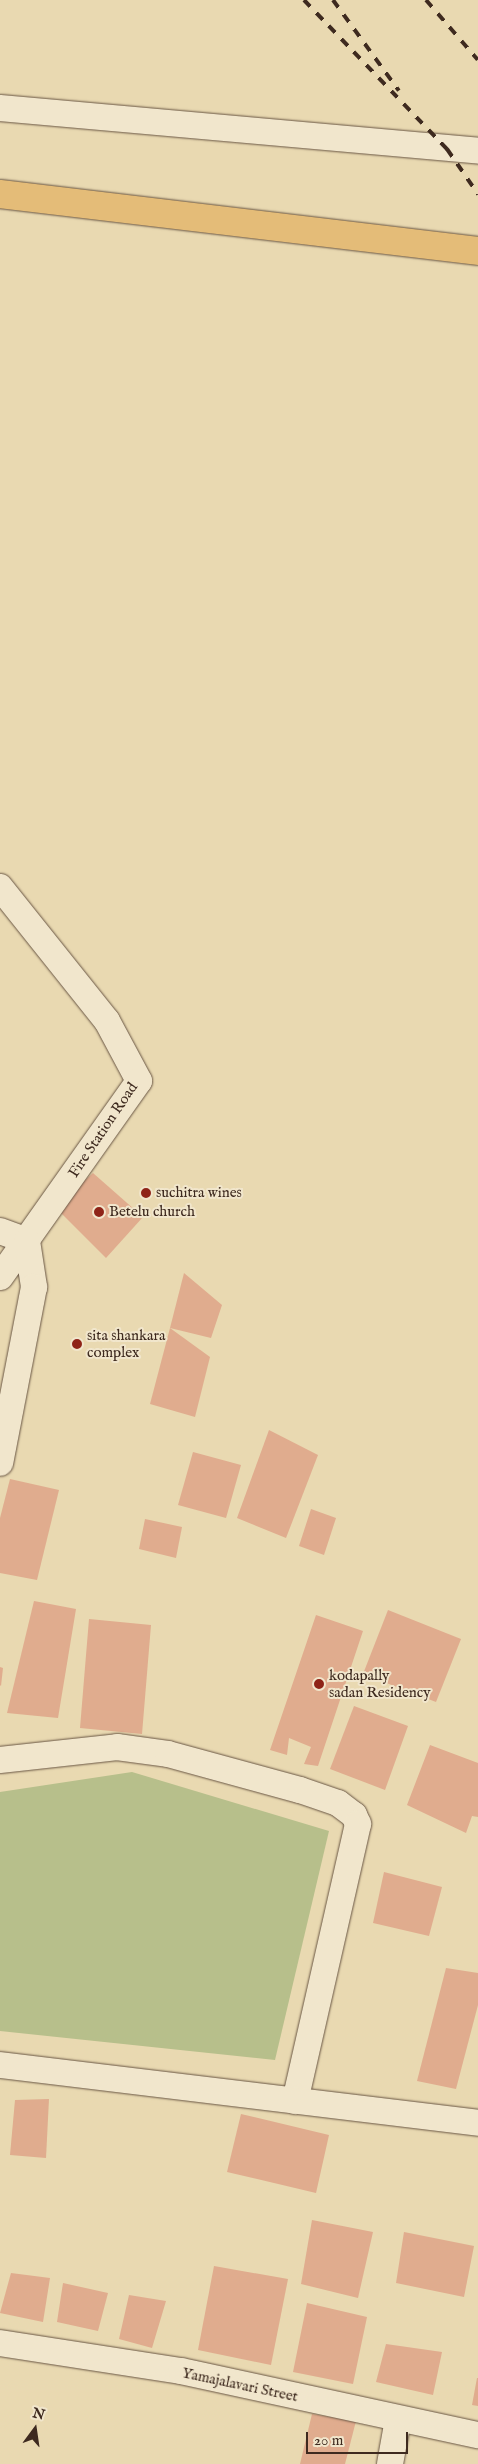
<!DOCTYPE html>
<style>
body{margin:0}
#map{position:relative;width:478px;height:2464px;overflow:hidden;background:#e9d9b1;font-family:"IM FELL English",serif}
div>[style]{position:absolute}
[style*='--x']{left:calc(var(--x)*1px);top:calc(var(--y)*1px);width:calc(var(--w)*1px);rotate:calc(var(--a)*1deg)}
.green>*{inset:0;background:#b7bf8b}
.building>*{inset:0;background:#e0ac8e}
.roads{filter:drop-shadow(0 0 1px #695644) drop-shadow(0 0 1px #695644)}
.minor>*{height:26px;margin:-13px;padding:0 13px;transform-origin:13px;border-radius:13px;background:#f1e6cc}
.trunk>*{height:28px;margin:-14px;padding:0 14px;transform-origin:14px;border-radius:14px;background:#e4bc78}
.rail>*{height:4px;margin-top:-2px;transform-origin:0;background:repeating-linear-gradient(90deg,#3e2a1f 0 9px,transparent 0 18px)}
.dots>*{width:14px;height:14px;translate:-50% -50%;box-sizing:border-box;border:2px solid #f1e6cc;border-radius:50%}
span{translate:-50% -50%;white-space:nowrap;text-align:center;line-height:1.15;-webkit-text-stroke:4px #f1e6cc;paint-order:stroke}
.street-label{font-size:15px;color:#3e2a1f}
.poi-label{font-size:15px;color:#3e2a1f}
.left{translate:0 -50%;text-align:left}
.north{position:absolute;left:10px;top:2404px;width:50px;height:50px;-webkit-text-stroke:4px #f1e6cc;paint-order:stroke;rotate:14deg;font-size:14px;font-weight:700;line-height:20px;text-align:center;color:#3e2a1f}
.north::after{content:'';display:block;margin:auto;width:18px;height:22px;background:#3e2a1f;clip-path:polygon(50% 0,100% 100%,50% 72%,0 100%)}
.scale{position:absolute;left:306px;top:2432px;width:102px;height:22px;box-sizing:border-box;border:2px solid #3e2a1f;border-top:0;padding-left:6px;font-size:15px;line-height:18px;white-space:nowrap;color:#3e2a1f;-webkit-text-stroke:4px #f1e6cc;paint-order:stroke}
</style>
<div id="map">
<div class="green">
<div style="clip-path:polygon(132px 1772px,329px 1831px,275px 2060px,0 2031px,0 1792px)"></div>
</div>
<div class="building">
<div style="clip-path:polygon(93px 1173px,143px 1217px,106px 1258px,55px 1207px)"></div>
<div style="clip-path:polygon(184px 1273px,222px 1305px,211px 1338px,170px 1328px)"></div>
<div style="clip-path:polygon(170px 1328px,210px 1357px,195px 1417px,150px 1404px)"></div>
<div style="clip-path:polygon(269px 1430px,318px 1455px,286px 1538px,237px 1518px)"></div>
<div style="clip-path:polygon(193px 1452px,241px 1465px,226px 1518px,178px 1505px)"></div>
<div style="clip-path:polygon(10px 1479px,59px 1490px,37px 1580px,0 1573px,0 1518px)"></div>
<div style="clip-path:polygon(311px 1509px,336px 1518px,324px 1555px,299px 1546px)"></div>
<div style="clip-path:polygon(145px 1519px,182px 1527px,176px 1558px,139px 1549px)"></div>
<div style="clip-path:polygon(34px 1601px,76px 1609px,58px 1718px,7px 1713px)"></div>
<div style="clip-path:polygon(388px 1610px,461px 1639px,436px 1702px,363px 1674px)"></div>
<div style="clip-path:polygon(316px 1615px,363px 1631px,318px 1766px,304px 1764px,311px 1747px,289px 1738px,287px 1755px,270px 1750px)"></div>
<div style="clip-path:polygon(89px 1619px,151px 1625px,142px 1734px,80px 1728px)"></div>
<div style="clip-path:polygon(0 1667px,3px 1668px,1px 1686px,0 1685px)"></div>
<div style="clip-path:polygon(354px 1706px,408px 1726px,385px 1790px,330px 1769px)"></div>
<div style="clip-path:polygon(430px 1745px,478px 1763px,478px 1817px,472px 1816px,466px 1833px,407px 1805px)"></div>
<div style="clip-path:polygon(384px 1872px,442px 1887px,429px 1936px,373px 1923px)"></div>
<div style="clip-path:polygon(446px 1968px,478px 1973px,478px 2005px,456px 2089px,417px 2081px)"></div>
<div style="clip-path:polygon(49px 2099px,46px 2158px,10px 2155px,15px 2100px)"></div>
<div style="clip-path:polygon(241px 2114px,329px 2135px,316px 2193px,227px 2172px)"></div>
<div style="clip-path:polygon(312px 2220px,373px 2232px,358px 2298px,301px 2284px)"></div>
<div style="clip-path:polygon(404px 2232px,474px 2246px,464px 2297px,396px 2283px)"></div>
<div style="clip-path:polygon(214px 2266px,288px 2279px,271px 2365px,198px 2350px)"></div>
<div style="clip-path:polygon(11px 2273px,50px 2278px,43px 2322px,0 2313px)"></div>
<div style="clip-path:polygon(63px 2283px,108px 2293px,98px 2331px,57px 2322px)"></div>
<div style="clip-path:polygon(129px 2295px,166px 2301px,152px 2348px,119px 2339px)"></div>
<div style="clip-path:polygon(307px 2303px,367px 2317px,353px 2384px,293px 2372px)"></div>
<div style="clip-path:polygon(386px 2344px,442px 2352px,433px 2395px,376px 2382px)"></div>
<div style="clip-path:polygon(477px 2378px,478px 2378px,478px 2406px,472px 2405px)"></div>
<div style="clip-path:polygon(312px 2414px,356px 2421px,345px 2464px,300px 2464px)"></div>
</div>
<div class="roads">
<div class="minor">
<div style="--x:0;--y:108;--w:480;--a:5.1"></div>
<div style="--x:0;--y:887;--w:171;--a:51.4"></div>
<div style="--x:107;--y:1021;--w:68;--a:61.9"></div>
<div style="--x:139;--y:1081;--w:240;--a:125.3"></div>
<div style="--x:0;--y:1231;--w:29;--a:20"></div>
<div style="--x:27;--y:1241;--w:47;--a:81.3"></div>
<div style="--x:34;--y:1287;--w:179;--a:100.9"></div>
<div style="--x:0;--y:1760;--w:118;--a:-6.3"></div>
<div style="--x:117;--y:1747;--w:51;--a:7.8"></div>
<div style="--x:168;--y:1754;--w:137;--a:15.3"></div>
<div style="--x:300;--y:1790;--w:40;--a:18.9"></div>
<div style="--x:338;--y:1803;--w:20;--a:37"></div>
<div style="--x:354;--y:1815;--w:10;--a:66"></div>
<div style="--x:358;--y:1824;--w:284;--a:102.8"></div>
<div style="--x:0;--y:2065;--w:482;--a:6.9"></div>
<div style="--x:0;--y:2343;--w:183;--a:8.8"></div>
<div style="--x:181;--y:2371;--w:304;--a:12.2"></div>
<div style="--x:390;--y:2464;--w:46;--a:-79.9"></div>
</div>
<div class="trunk">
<div style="--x:0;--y:194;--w:481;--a:6.8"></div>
</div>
</div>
<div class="rail">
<div style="--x:304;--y:0;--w:207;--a:46.2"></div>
<div style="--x:447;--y:149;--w:55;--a:55.4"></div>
<div style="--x:333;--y:0;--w:112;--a:54"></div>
<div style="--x:426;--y:0;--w:79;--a:49.1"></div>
</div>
<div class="dots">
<div style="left:146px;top:1193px;background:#8f2418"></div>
<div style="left:99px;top:1212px;background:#8f2418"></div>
<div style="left:77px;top:1344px;background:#8f2418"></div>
<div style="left:319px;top:1684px;background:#8f2418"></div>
</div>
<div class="street-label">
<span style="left:103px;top:1130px;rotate:-56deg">Fire Station Road</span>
<span style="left:240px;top:2385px;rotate:12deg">Yamajalavari Street</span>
</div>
<div class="poi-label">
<span class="left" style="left:156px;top:1193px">suchitra wines</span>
<span class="left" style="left:109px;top:1212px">Betelu church</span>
<span class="left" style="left:87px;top:1344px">sita shankara<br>complex</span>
<span class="left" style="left:329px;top:1684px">kodapally<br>sadan Residency</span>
</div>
<div class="north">N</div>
<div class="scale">20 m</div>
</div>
